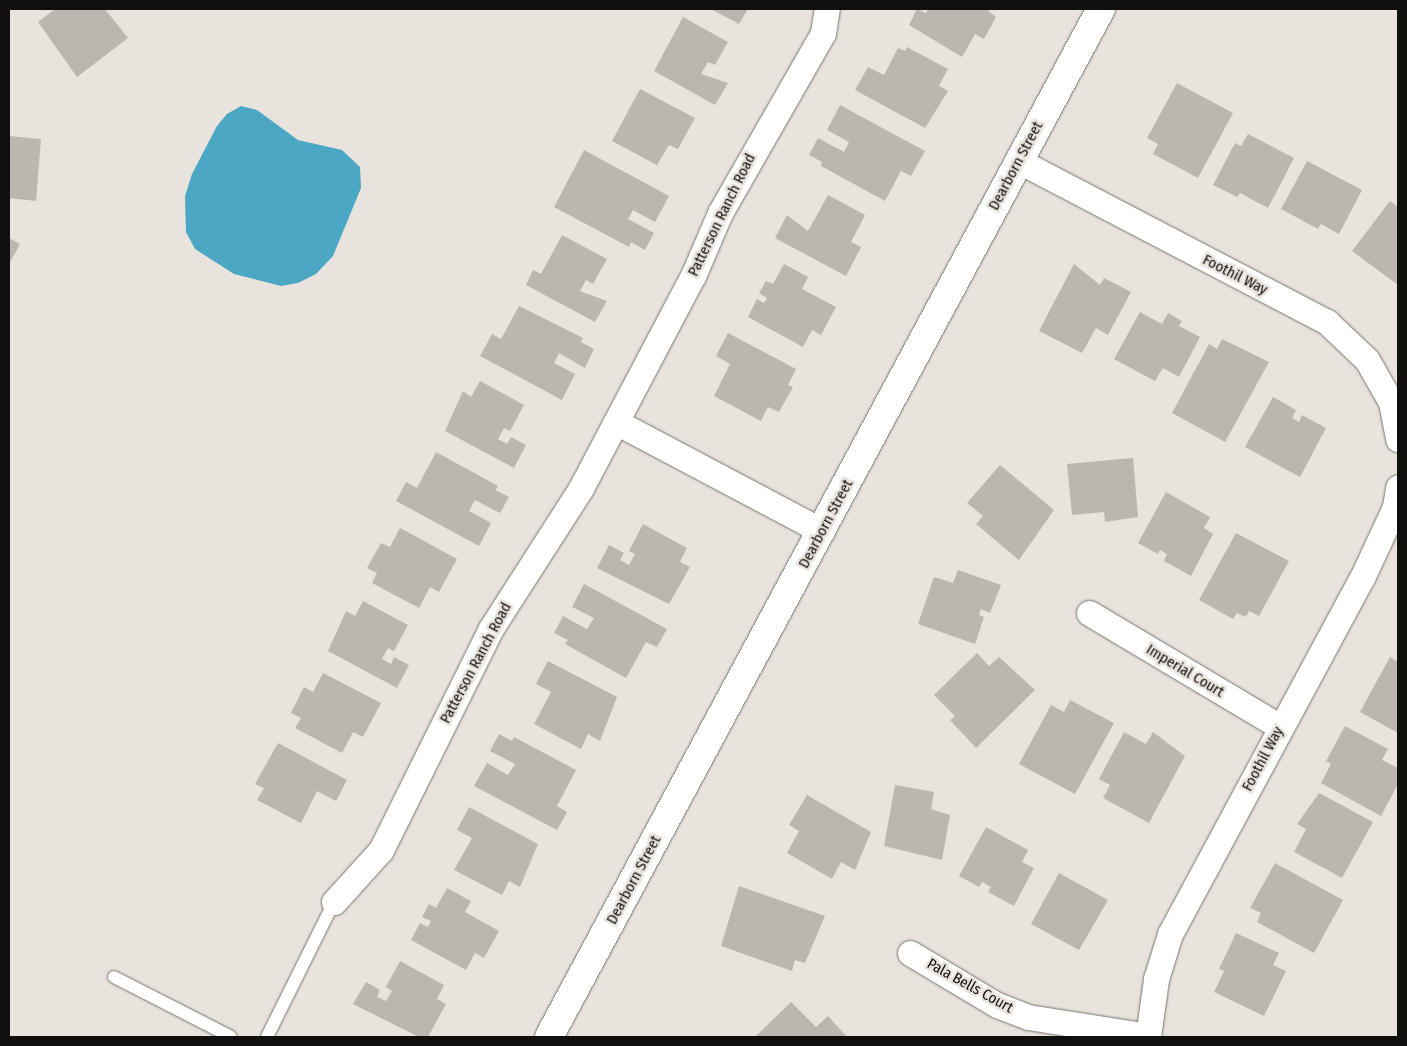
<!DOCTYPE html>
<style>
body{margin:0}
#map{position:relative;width:1407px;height:1046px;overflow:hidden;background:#e8e3dc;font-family:"Fira Sans Condensed",sans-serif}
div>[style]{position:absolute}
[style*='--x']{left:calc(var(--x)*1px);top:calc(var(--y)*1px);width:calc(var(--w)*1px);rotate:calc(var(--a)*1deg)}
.water>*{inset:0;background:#4ca7c4}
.building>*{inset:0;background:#bbb7b0}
.roads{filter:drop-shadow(0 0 1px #78746e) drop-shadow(0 0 1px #78746e)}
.service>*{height:12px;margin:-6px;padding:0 6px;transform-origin:6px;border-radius:6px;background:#fff}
.minor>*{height:25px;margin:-12.5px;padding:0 12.5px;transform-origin:12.5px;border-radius:12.5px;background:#fff}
.tertiary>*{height:28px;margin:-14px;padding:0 14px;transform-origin:14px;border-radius:14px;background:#fff}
span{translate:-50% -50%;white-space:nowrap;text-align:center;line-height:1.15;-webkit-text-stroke:5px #e8e3dc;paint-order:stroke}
.street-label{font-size:15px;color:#110f0d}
.frame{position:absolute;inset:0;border:10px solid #110f0d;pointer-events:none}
</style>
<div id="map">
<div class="water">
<div style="clip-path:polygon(241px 106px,257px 110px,298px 140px,342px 150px,360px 167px,361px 188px,333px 256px,316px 274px,298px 283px,281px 286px,234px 274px,195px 249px,186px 232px,185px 196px,192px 174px,217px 126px,227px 114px)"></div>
</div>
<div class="building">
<div style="clip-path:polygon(55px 9px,105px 9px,128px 38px,77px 77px,38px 22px)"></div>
<div style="clip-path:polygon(711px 9px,748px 9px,739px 24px)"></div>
<div style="clip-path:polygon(917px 9px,926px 13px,928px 9px,986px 9px,996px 17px,984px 39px,975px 34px,962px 57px,909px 25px)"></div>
<div style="clip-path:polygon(683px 17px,728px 42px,715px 65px,708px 62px,701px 74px,728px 83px,715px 105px,654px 71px)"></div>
<div style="clip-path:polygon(907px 47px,948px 69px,939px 86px,948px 91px,925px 128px,855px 90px,868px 67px,884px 75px,898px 48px,905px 51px)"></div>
<div style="clip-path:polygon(1177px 83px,1233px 113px,1198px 178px,1153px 154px,1158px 144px,1147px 138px)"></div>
<div style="clip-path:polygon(640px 89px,695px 118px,678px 149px,669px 145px,657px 165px,612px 141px)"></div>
<div style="clip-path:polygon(840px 105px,925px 151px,911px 176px,901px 171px,885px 201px,821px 166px,822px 162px,809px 155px,818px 138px,844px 152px,849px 142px,827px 130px)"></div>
<div style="clip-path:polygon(1248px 134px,1294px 158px,1268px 208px,1240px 193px,1237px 197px,1213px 185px,1235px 143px,1241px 146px)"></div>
<div style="clip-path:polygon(9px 136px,41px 139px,36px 201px,9px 198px)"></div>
<div style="clip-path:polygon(584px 150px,669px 196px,655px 222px,633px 210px,628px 219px,654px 233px,645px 250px,631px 242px,629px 247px,554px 207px)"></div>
<div style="clip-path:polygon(1307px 161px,1362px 190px,1339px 234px,1321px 224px,1318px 229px,1281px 209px)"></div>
<div style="clip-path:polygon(828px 195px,865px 215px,851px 242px,861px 247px,846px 276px,775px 238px,787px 215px,808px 231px)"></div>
<div style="clip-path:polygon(1390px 201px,1398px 207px,1398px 285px,1352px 251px)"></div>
<div style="clip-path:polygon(562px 235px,607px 259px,593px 284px,586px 280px,580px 291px,607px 301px,595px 322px,526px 285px,533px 270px,541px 274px)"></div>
<div style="clip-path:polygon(9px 238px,20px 244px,9px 264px)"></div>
<div style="clip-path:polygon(784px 264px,808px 277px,802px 289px,836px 307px,821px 335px,812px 330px,803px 347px,748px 317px,757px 299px,764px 303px,767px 298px,759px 293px,766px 281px,773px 284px)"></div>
<div style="clip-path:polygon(1074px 264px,1100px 285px,1104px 278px,1131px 292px,1108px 335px,1096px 328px,1082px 353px,1039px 331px)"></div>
<div style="clip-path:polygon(519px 306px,583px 338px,581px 342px,594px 349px,585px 368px,559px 353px,554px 363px,575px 374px,562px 400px,480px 356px,492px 334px,501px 339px)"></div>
<div style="clip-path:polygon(1140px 312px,1162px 324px,1168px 313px,1182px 321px,1179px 326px,1200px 337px,1179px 377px,1163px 368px,1155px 381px,1114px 359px)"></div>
<div style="clip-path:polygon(728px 333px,796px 369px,788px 385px,793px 387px,779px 412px,768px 407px,761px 421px,714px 396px,730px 364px,716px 356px)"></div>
<div style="clip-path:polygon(1222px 339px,1269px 362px,1225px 442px,1172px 413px,1209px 344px,1217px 349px)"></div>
<div style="clip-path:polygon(480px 381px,524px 405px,510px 431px,504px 428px,498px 439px,507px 444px,511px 437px,526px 445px,514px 468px,445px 431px,463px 391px,471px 397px)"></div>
<div style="clip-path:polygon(1273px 397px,1296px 410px,1292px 418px,1299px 422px,1302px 415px,1326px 428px,1300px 477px,1245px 447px)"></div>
<div style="clip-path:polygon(436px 452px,498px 486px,495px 490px,509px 497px,500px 513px,475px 500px,469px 511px,491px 523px,479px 546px,396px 501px,406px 482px,417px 488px)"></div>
<div style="clip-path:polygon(1133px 458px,1138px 517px,1105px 522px,1104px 512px,1072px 515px,1067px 464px)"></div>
<div style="clip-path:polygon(1000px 465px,1054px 510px,1019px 560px,976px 524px,983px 516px,967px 503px)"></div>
<div style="clip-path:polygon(1166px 492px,1210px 517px,1204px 528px,1213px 534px,1191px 576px,1164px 561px,1167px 554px,1160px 550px,1158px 554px,1138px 543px)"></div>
<div style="clip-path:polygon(643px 524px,687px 548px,680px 562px,690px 567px,669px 604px,597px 568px,609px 545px,624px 553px,620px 560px,629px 565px,635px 554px,629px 551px)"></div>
<div style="clip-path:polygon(400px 528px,457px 559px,439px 592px,430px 587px,419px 608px,372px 583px,377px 573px,367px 568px,381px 543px,390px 547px)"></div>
<div style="clip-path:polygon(1236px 533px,1289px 561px,1259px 616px,1249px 611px,1246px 617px,1237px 613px,1233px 619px,1199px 600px)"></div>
<div style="clip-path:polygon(958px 570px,1001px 585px,990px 613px,981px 609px,979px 615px,984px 617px,975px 644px,918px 624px,934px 577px,953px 583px)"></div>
<div style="clip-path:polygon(584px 584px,667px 629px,657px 647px,646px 642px,626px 678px,565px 644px,568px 640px,554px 633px,563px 616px,587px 629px,594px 618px,572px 607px)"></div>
<div style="clip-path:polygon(363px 601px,408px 625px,394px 651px,388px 648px,382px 659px,391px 664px,394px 657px,409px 665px,397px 688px,328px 651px,346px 611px,355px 616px)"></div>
<div style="clip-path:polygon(977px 653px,989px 666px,999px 657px,1035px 690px,976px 748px,950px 720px,955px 716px,934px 695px)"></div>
<div style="clip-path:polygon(1390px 657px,1398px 662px,1398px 733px,1360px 712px)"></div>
<div style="clip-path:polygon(548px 661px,617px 697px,600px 741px,588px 734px,581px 749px,534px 724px,551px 692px,536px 684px)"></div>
<div style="clip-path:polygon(323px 673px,381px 703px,363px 737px,353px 732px,342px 753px,295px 728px,301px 718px,291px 713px,304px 687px,313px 692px)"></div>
<div style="clip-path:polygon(1070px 700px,1114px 723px,1075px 794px,1019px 764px,1051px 705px,1064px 712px)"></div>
<div style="clip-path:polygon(1345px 726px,1388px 749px,1382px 760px,1398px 768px,1398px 784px,1381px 816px,1321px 783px,1331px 764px,1326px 761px)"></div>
<div style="clip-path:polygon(1124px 732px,1146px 744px,1153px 732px,1185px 756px,1149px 823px,1103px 798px,1110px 785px,1099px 779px)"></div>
<div style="clip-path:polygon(499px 734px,512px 741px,514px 737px,576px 770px,557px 806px,567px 812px,557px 830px,474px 786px,487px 763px,508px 775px,515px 764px,490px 751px)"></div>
<div style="clip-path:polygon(278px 743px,347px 780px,336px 801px,317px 791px,301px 823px,257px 800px,264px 788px,255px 784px)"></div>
<div style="clip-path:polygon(895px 785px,934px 792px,931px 809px,950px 815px,942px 860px,884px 846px)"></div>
<div style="clip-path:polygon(1319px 793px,1373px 822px,1342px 878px,1294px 852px,1306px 829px,1297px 824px)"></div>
<div style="clip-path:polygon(807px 795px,871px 832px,855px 870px,841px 862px,832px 879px,787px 853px,799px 831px,789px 825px)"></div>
<div style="clip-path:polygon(469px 807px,538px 844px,520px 887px,509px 881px,502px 895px,454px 870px,472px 838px,457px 830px)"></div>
<div style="clip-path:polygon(986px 827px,1028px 850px,1022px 862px,1034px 868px,1014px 906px,988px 892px,991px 887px,982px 882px,979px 887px,959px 876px)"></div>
<div style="clip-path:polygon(1275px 863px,1343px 900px,1314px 953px,1257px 922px,1261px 913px,1250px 908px)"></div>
<div style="clip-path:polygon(1059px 873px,1108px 900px,1079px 950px,1031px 924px)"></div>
<div style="clip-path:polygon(739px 886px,825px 916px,805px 963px,795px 960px,792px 971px,721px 946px)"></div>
<div style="clip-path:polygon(447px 888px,471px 901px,465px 912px,499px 931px,484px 958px,475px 953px,466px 970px,411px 940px,420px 923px,428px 927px,431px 921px,422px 917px,429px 904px,436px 908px)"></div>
<div style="clip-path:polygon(1236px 933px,1279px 953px,1273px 965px,1286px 971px,1264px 1016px,1214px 992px,1224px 971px,1219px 969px)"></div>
<div style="clip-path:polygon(400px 961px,444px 985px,437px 999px,446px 1004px,428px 1037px,419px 1037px,353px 1004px,366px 982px,380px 990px,377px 997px,386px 1001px,392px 991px,386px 987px)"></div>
<div style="clip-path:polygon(791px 1002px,816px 1027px,828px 1016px,847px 1037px,755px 1037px)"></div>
</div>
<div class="roads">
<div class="service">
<div style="--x:114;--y:977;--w:131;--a:27.1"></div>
<div style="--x:267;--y:1037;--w:151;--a:-63.6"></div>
</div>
<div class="minor">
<div style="--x:1019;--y:161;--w:348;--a:27.6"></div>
<div style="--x:1327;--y:322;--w:55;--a:43.5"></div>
<div style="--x:1367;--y:360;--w:48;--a:60.3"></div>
<div style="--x:1391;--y:402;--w:38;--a:79"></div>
<div style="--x:616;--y:422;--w:233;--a:27.9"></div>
<div style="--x:1089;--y:613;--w:222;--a:30.8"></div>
<div style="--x:334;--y:902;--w:70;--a:-47.9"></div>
<div style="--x:381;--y:850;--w:246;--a:-63.6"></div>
<div style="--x:490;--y:630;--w:169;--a:-57.3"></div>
<div style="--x:581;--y:488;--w:240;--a:-62.2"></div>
<div style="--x:693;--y:276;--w:69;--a:-66.8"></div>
<div style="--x:720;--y:213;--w:207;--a:-60.2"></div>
<div style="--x:823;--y:33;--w:24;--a:-81"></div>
<div style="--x:910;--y:953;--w:101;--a:30.9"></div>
<div style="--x:997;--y:1005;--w:33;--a:21"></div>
<div style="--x:1028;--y:1017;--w:121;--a:9"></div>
<div style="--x:1148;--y:1037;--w:59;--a:-82.1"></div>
<div style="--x:1156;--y:979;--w:47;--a:-72.7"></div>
<div style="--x:1170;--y:934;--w:404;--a:-61.7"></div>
<div style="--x:1362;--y:578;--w:78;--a:-65.1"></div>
<div style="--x:1395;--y:507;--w:20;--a:-81"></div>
</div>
<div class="tertiary">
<div style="--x:549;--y:1037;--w:1167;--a:-61.77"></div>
</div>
</div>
<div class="street-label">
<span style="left:1016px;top:166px;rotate:-62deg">Dearborn Street</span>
<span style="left:722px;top:215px;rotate:-64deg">Patterson Ranch Road</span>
<span style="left:1235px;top:275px;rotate:27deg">Foothil Way</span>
<span style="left:826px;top:524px;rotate:-62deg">Dearborn Street</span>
<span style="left:476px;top:663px;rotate:-62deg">Patterson Ranch Road</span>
<span style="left:1185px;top:671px;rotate:31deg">Imperial Court</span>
<span style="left:1263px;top:759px;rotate:-62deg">Foothil Way</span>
<span style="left:634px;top:880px;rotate:-62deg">Dearborn Street</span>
<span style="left:970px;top:986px;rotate:29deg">Pala Bells Court</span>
</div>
<div class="frame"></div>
</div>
